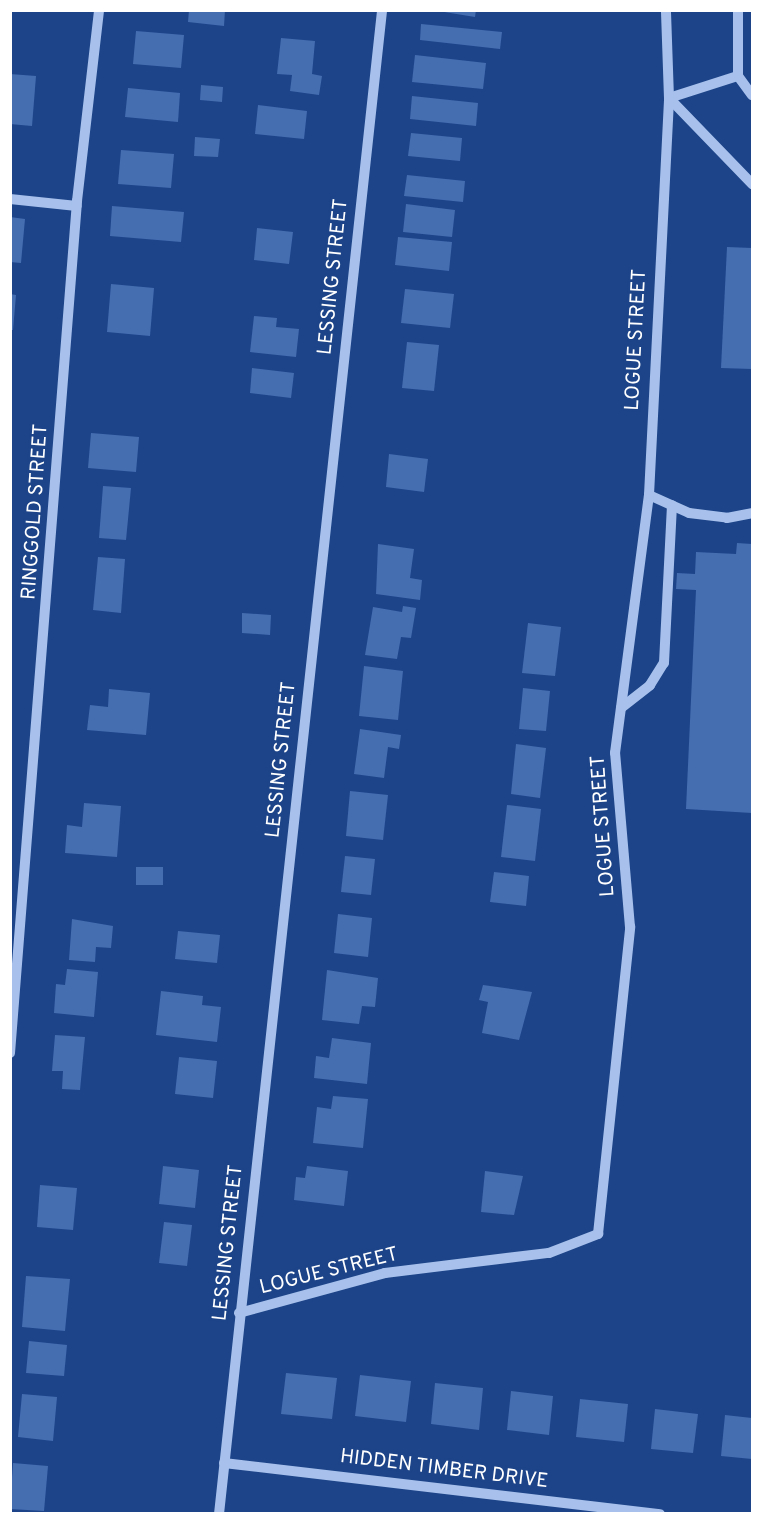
<!DOCTYPE html>
<style>
body{margin:0}
#map{position:relative;width:763px;height:1524px;overflow:hidden;background:#1d4488;font-family:Overpass,sans-serif}
div>[style]{position:absolute}
[style*='--x']{left:calc(var(--x)*1px);top:calc(var(--y)*1px);width:calc(var(--w)*1px);rotate:calc(var(--a)*1deg)}
.building>*{inset:0;background:#456eb1}
.minor>*{height:10px;margin:-5px;padding:0 5px;transform-origin:5px;border-radius:5px;background:#a7c1ec}
span{translate:-50% -50%;white-space:nowrap;text-align:center;line-height:1.15;-webkit-text-stroke:5px #1d4488;paint-order:stroke}
.street-label{font-size:20px;color:#fff}
.frame{position:absolute;inset:0;border:12px solid #fff;pointer-events:none}
</style>
<div id="map">
<div class="building">
<div style="clip-path:polygon(189px 10px,225px 10px,224px 26px,188px 22px)"></div>
<div style="clip-path:polygon(432px 10px,476px 10px,475px 17px)"></div>
<div style="clip-path:polygon(421px 24px,502px 32px,500px 49px,420px 40px)"></div>
<div style="clip-path:polygon(136px 31px,184px 35px,181px 68px,133px 64px)"></div>
<div style="clip-path:polygon(281px 38px,315px 41px,312px 74px,322px 76px,319px 95px,290px 91px,292px 75px,277px 74px)"></div>
<div style="clip-path:polygon(415px 55px,486px 63px,483px 89px,412px 82px)"></div>
<div style="clip-path:polygon(10px 74px,36px 76px,32px 126px,10px 124px)"></div>
<div style="clip-path:polygon(201px 85px,223px 87px,222px 102px,200px 100px)"></div>
<div style="clip-path:polygon(128px 88px,180px 93px,178px 122px,125px 117px)"></div>
<div style="clip-path:polygon(412px 96px,478px 103px,476px 126px,410px 119px)"></div>
<div style="clip-path:polygon(258px 105px,307px 111px,304px 139px,255px 134px)"></div>
<div style="clip-path:polygon(411px 133px,462px 138px,460px 161px,408px 156px)"></div>
<div style="clip-path:polygon(195px 137px,220px 139px,218px 157px,194px 156px)"></div>
<div style="clip-path:polygon(121px 150px,174px 154px,171px 188px,118px 184px)"></div>
<div style="clip-path:polygon(407px 175px,465px 181px,463px 202px,404px 196px)"></div>
<div style="clip-path:polygon(406px 204px,455px 210px,452px 237px,403px 232px)"></div>
<div style="clip-path:polygon(112px 206px,184px 212px,181px 242px,110px 236px)"></div>
<div style="clip-path:polygon(10px 217px,25px 219px,21px 263px,10px 262px)"></div>
<div style="clip-path:polygon(257px 228px,293px 232px,289px 264px,254px 260px)"></div>
<div style="clip-path:polygon(398px 237px,452px 242px,449px 271px,395px 265px)"></div>
<div style="clip-path:polygon(727px 247px,752px 248px,752px 369px,721px 368px)"></div>
<div style="clip-path:polygon(111px 284px,154px 288px,150px 336px,107px 332px)"></div>
<div style="clip-path:polygon(405px 289px,454px 294px,450px 328px,401px 323px)"></div>
<div style="clip-path:polygon(10px 294px,16px 295px,13px 330px,10px 330px)"></div>
<div style="clip-path:polygon(254px 316px,277px 318px,276px 327px,299px 329px,296px 357px,250px 352px)"></div>
<div style="clip-path:polygon(407px 342px,439px 345px,434px 391px,402px 388px)"></div>
<div style="clip-path:polygon(252px 368px,294px 373px,291px 398px,250px 393px)"></div>
<div style="clip-path:polygon(91px 433px,139px 437px,136px 472px,88px 468px)"></div>
<div style="clip-path:polygon(389px 454px,428px 459px,424px 492px,386px 487px)"></div>
<div style="clip-path:polygon(103px 486px,131px 488px,126px 540px,99px 538px)"></div>
<div style="clip-path:polygon(737px 543px,752px 544px,752px 813px,686px 809px,696px 590px,676px 589px,677px 573px,695px 574px,696px 552px,736px 554px)"></div>
<div style="clip-path:polygon(378px 544px,414px 549px,410px 578px,422px 580px,420px 600px,376px 594px)"></div>
<div style="clip-path:polygon(98px 557px,125px 559px,121px 613px,93px 610px)"></div>
<div style="clip-path:polygon(403px 606px,416px 608px,411px 638px,401px 637px,397px 659px,365px 655px,373px 607px,402px 612px)"></div>
<div style="clip-path:polygon(242px 613px,271px 615px,270px 635px,242px 633px)"></div>
<div style="clip-path:polygon(528px 623px,561px 627px,555px 676px,522px 673px)"></div>
<div style="clip-path:polygon(364px 666px,403px 671px,398px 720px,359px 716px)"></div>
<div style="clip-path:polygon(523px 688px,550px 691px,546px 731px,519px 729px)"></div>
<div style="clip-path:polygon(109px 689px,150px 693px,146px 735px,87px 730px,90px 705px,108px 707px)"></div>
<div style="clip-path:polygon(360px 729px,401px 735px,399px 749px,388px 747px,384px 778px,354px 774px)"></div>
<div style="clip-path:polygon(516px 744px,546px 748px,540px 798px,511px 794px)"></div>
<div style="clip-path:polygon(350px 791px,388px 795px,383px 840px,346px 836px)"></div>
<div style="clip-path:polygon(84px 803px,121px 806px,117px 857px,65px 853px,67px 825px,82px 827px)"></div>
<div style="clip-path:polygon(507px 805px,541px 809px,535px 861px,501px 857px)"></div>
<div style="clip-path:polygon(345px 856px,375px 859px,371px 895px,341px 892px)"></div>
<div style="clip-path:polygon(136px 867px,163px 867px,163px 885px,136px 885px)"></div>
<div style="clip-path:polygon(494px 872px,529px 876px,526px 906px,490px 902px)"></div>
<div style="clip-path:polygon(338px 914px,372px 918px,368px 957px,334px 953px)"></div>
<div style="clip-path:polygon(72px 919px,113px 926px,111px 948px,96px 947px,95px 962px,69px 960px)"></div>
<div style="clip-path:polygon(178px 931px,220px 935px,217px 963px,175px 959px)"></div>
<div style="clip-path:polygon(67px 969px,98px 972px,94px 1017px,54px 1013px,56px 984px,65px 985px)"></div>
<div style="clip-path:polygon(327px 970px,378px 978px,375px 1007px,362px 1006px,359px 1024px,322px 1020px)"></div>
<div style="clip-path:polygon(483px 985px,532px 992px,519px 1040px,482px 1033px,488px 1002px,479px 1000px)"></div>
<div style="clip-path:polygon(161px 991px,203px 996px,202px 1005px,221px 1007px,217px 1042px,156px 1035px)"></div>
<div style="clip-path:polygon(55px 1035px,85px 1037px,80px 1090px,62px 1089px,63px 1071px,52px 1071px)"></div>
<div style="clip-path:polygon(332px 1038px,371px 1043px,367px 1084px,314px 1078px,316px 1056px,329px 1058px)"></div>
<div style="clip-path:polygon(179px 1057px,217px 1061px,213px 1098px,175px 1094px)"></div>
<div style="clip-path:polygon(333px 1096px,368px 1099px,363px 1148px,313px 1143px,317px 1107px,331px 1109px)"></div>
<div style="clip-path:polygon(163px 1166px,199px 1170px,195px 1208px,159px 1204px)"></div>
<div style="clip-path:polygon(307px 1166px,348px 1171px,344px 1206px,294px 1200px,296px 1177px,305px 1178px)"></div>
<div style="clip-path:polygon(485px 1171px,523px 1176px,514px 1215px,481px 1212px)"></div>
<div style="clip-path:polygon(40px 1185px,77px 1188px,73px 1230px,37px 1227px)"></div>
<div style="clip-path:polygon(164px 1222px,192px 1225px,187px 1266px,159px 1263px)"></div>
<div style="clip-path:polygon(26px 1276px,70px 1279px,65px 1331px,22px 1327px)"></div>
<div style="clip-path:polygon(29px 1341px,67px 1345px,64px 1376px,26px 1373px)"></div>
<div style="clip-path:polygon(286px 1373px,337px 1378px,332px 1419px,281px 1414px)"></div>
<div style="clip-path:polygon(360px 1375px,411px 1381px,406px 1422px,355px 1416px)"></div>
<div style="clip-path:polygon(435px 1383px,483px 1388px,479px 1430px,431px 1424px)"></div>
<div style="clip-path:polygon(511px 1391px,553px 1396px,549px 1435px,507px 1430px)"></div>
<div style="clip-path:polygon(22px 1394px,57px 1397px,53px 1441px,18px 1437px)"></div>
<div style="clip-path:polygon(580px 1399px,628px 1404px,624px 1442px,576px 1437px)"></div>
<div style="clip-path:polygon(655px 1409px,698px 1414px,693px 1453px,651px 1449px)"></div>
<div style="clip-path:polygon(725px 1415px,752px 1418px,752px 1459px,721px 1456px)"></div>
<div style="clip-path:polygon(13px 1463px,48px 1466px,44px 1511px,10px 1509px)"></div>
</div>
<div class="minor">
<div style="--x:738;--y:10;--w:66;--a:90"></div>
<div style="--x:738;--y:76;--w:24;--a:54"></div>
<div style="--x:669;--y:98;--w:120;--a:46"></div>
<div style="--x:669;--y:98;--w:72;--a:-17.7"></div>
<div style="--x:10;--y:199;--w:67;--a:6"></div>
<div style="--x:649;--y:495;--w:44;--a:24.2"></div>
<div style="--x:689;--y:513;--w:38;--a:7"></div>
<div style="--x:727;--y:518;--w:25;--a:-11"></div>
<div style="--x:621;--y:708;--w:37;--a:-38"></div>
<div style="--x:650;--y:685;--w:26;--a:-58"></div>
<div style="--x:664;--y:663;--w:158;--a:-87.1"></div>
<div style="--x:10;--y:1053;--w:855;--a:-85.5"></div>
<div style="--x:77;--y:201;--w:192;--a:-83.4"></div>
<div style="--x:239;--y:1313;--w:151;--a:-15.3"></div>
<div style="--x:385;--y:1273;--w:165;--a:-7"></div>
<div style="--x:549;--y:1253;--w:53;--a:-21.2"></div>
<div style="--x:598;--y:1234;--w:309;--a:-84"></div>
<div style="--x:630;--y:927;--w:175;--a:-94.9"></div>
<div style="--x:615;--y:753;--w:260;--a:-82.5"></div>
<div style="--x:649;--y:495;--w:398;--a:-87.1"></div>
<div style="--x:669;--y:98;--w:88;--a:-92"></div>
<div style="--x:224;--y:1463;--w:439;--a:6.7"></div>
<div style="--x:219;--y:1514;--w:1513;--a:-83.81"></div>
</div>
<div class="street-label">
<span style="left:334px;top:277px;rotate:-84deg">LESSING STREET</span>
<span style="left:637px;top:340px;rotate:-87deg">LOGUE STREET</span>
<span style="left:36px;top:512px;rotate:-86deg">RINGGOLD STREET</span>
<span style="left:282px;top:760px;rotate:-84deg">LESSING STREET</span>
<span style="left:604px;top:826px;rotate:-94deg">LOGUE STREET</span>
<span style="left:229px;top:1243px;rotate:-84deg">LESSING STREET</span>
<span style="left:329px;top:1272px;rotate:-14deg">LOGUE STREET</span>
<span style="left:444px;top:1470px;rotate:7deg">HIDDEN TIMBER DRIVE</span>
</div>
<div class="frame"></div>
</div>
